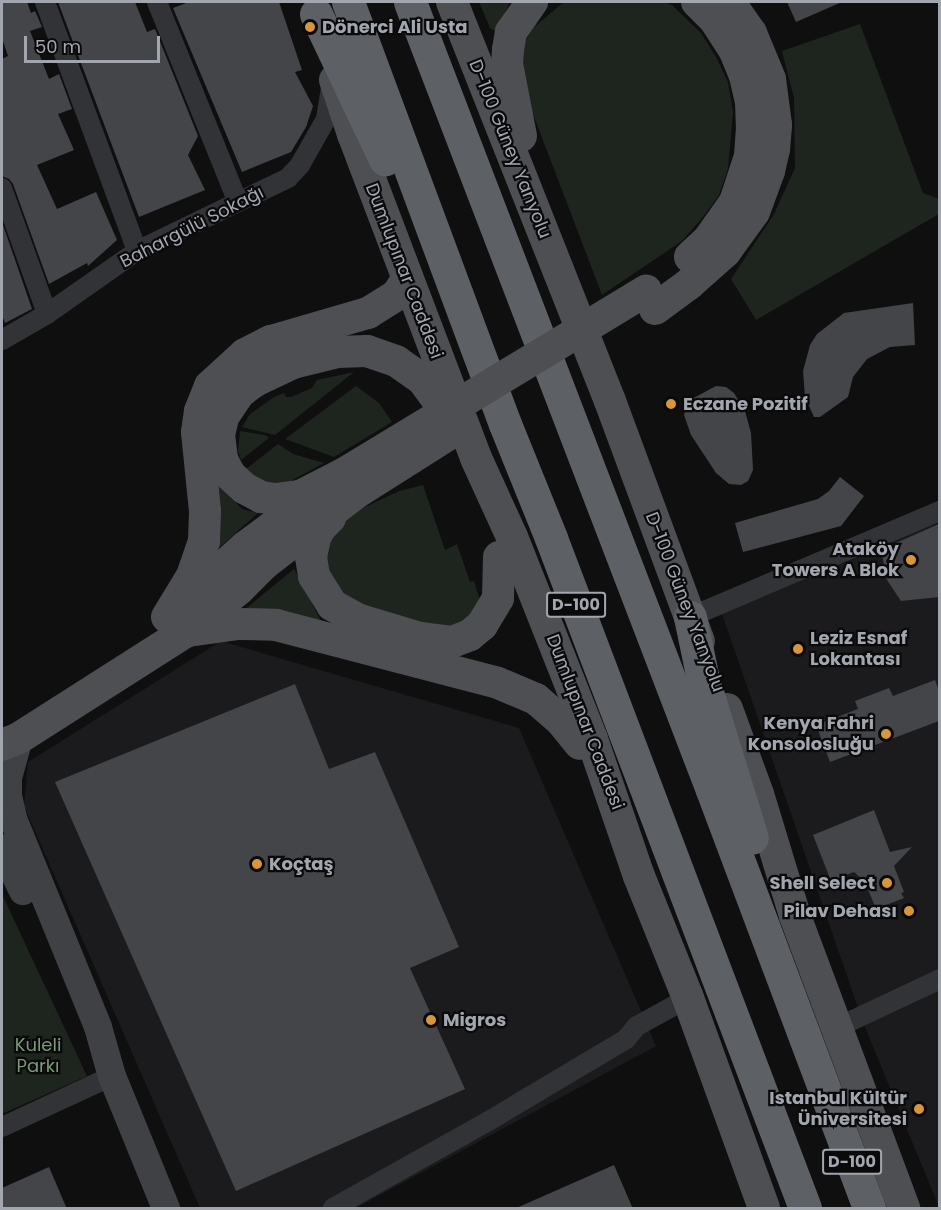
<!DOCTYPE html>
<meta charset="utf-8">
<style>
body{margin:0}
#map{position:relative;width:941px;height:1210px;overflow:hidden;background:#0f0f10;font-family:Poppins,sans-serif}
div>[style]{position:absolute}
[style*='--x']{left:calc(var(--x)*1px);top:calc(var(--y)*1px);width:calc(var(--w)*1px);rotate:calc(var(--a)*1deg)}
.built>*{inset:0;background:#1b1b1d}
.green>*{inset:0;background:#1e241e}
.building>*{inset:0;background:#434548}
.street>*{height:20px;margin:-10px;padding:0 10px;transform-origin:10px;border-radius:10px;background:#323336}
.secondary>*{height:28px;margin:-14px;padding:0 14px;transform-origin:14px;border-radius:14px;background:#3f4144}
.primary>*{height:32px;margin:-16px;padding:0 16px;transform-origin:16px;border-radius:16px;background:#4d4f53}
.highway>*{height:33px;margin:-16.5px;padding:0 16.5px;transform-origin:16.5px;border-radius:16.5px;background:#5d6065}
.primary-bridge>*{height:32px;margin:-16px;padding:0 16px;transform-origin:16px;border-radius:16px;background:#4d4f53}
.dots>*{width:16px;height:16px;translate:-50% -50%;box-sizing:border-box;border:3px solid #0a0a0b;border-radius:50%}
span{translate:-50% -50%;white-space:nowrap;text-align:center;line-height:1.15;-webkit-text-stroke:4.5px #0a0a0b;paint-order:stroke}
.shield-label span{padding:2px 4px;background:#0a0a0b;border:2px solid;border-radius:4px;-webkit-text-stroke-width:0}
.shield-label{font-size:16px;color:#a2a7af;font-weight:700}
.poi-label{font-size:18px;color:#a2a7af;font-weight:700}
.left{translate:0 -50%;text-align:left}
.right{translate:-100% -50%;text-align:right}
.street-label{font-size:18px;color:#a2a7af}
.park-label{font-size:18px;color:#7c987b}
.frame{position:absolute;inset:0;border:3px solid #a2a7af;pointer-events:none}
.scale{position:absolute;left:24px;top:36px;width:136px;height:27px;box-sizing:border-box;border:3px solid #a2a7af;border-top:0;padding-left:8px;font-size:18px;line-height:21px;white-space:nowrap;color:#a2a7af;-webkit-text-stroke:4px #0a0a0b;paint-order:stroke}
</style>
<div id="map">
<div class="built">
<div style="clip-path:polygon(939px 522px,939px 1207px,864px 1025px,722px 614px)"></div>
<div style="clip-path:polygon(221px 641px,519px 728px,656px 1046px,356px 1208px,200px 1208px,24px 806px,28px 762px)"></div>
</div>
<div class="green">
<div style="clip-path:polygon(479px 2px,510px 2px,496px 32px,490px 28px)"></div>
<div style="clip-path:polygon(564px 2px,664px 2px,672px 5px,701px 33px,716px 57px,728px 82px,733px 112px,728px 169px,719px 195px,704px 216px,682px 241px,602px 295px,525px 93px,522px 58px,524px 43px,533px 28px)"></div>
<div style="clip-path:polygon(860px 24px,923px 193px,939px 199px,939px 214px,756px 320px,731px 279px,774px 214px,795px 168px,794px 98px,782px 51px)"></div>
<div style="clip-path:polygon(354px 372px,275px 435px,242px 427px,250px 414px,274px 397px,284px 393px,286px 397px,291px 397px,312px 388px,317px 380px)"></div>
<div style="clip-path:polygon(356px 386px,379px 403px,392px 422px,334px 457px,285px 439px)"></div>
<div style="clip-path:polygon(240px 431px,265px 435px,269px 438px,241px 460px,238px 451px)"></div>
<div style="clip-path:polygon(278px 444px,293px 454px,324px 463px,278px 488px,255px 480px,246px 469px)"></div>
<div style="clip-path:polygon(212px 479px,242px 509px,258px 513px,218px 549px,219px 525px)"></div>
<div style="clip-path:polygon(423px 485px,445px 550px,457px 544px,470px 582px,474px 581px,481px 604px,462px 624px,446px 628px,362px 607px,334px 590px,326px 562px,327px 552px,333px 535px,346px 516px,399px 491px)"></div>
<div style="clip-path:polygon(294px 569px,321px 621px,276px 609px,244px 610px)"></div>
<div style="clip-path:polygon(2px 894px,87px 1076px,2px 1114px)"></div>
</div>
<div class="building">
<div style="clip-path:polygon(2px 2px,27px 2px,31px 13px,35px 11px,42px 27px,30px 31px,49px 79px,59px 74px,72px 109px,58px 114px,74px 150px,37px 165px,57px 209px,96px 192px,117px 240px,88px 266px,87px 263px,49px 284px,13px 184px,9px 179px,2px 176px,2px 59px,8px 56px,2px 38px)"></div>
<div style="clip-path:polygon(58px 2px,135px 2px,147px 32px,155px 29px,198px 136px,188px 155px,205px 190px,139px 217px)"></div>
<div style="clip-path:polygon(189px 2px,279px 2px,302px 70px,295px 72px,313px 106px,306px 127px,291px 152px,242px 172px,173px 8px)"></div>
<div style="clip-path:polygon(787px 2px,842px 2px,796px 22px)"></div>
<div style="clip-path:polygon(2px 222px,32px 309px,5px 323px,2px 315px)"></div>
<div style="clip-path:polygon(913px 303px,915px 345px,890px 347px,867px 359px,853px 377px,848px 397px,820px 417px,814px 417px,805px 397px,803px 371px,810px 345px,817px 334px,844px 313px)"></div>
<div style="clip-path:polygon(716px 386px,726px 387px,734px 393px,745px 411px,751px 433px,753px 470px,748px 481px,741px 485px,729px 484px,716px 473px,691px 435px,684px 415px,688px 401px)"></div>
<div style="clip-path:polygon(840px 477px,864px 496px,841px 526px,743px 552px,735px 523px,818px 499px,829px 491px)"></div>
<div style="clip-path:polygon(939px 524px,939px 597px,901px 601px,887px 580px,882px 555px,896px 543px)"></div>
<div style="clip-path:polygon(935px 680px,939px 691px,939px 721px,830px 762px,816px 725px,858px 709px,855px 701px,889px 688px,893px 696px)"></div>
<div style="clip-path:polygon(295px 684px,329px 769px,375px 752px,459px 947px,410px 968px,465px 1089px,236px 1191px,55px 782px)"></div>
<div style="clip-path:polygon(874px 810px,890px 852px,912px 847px,894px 866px,904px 892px,901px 893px,904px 898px,876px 909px,865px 882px,854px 872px,831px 881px,813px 835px)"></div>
<div style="clip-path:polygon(614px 1165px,633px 1209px,514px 1209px)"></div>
<div style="clip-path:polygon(49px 1167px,67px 1209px,2px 1209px,2px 1188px)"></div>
</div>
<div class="street">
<div style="--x:45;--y:2;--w:265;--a:69.7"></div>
<div style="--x:157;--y:2;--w:216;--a:68"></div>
<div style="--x:2;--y:188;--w:134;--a:70.3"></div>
<div style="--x:2;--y:340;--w:52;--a:-30"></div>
<div style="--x:47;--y:314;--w:110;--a:-35"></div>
<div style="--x:137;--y:251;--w:168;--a:-25.8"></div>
<div style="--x:288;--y:178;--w:18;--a:-47"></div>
<div style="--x:300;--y:165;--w:53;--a:-60.5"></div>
<div style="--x:326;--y:119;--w:38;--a:-81"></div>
<div style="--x:690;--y:617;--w:272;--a:-23"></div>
<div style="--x:836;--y:1028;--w:115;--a:-25.2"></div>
<div style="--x:2;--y:1127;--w:121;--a:-24.9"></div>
<div style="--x:333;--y:1208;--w:176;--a:-29.2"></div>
<div style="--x:487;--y:1122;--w:162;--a:-30.8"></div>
<div style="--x:626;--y:1039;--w:17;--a:-50"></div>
<div style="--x:637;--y:1026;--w:58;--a:-28.8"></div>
</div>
<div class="secondary">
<div style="--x:19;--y:738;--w:41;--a:105.4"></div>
<div style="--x:8;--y:778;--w:18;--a:90"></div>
<div style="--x:8;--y:796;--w:26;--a:77"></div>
<div style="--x:14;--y:821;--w:222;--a:67.8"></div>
<div style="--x:98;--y:1027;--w:51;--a:74.1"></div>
<div style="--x:112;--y:1076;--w:143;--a:67.8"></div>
<div style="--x:2;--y:848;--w:48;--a:64"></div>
</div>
<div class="primary">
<div style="--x:452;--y:2;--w:429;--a:68.4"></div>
<div style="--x:610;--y:401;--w:256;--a:69.7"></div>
<div style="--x:335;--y:80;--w:57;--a:71.6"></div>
<div style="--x:353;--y:134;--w:347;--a:69.2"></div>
<div style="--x:476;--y:458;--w:87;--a:65.5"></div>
<div style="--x:512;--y:537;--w:217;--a:68.4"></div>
<div style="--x:592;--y:739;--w:145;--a:71.1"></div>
<div style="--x:639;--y:876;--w:131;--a:68.1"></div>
<div style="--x:688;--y:998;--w:223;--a:70.1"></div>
<div style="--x:521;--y:136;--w:73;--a:-101"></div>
<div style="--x:507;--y:64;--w:14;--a:-86"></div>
<div style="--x:508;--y:50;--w:18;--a:-81"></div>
<div style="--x:511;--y:32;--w:37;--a:-55"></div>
<div style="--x:690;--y:257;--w:26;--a:-43"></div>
<div style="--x:709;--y:239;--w:45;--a:-54.9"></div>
<div style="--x:735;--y:202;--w:48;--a:-71.9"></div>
<div style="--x:750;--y:156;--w:26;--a:-86"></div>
<div style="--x:752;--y:130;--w:28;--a:-92"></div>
<div style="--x:751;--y:102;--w:27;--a:-103"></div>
<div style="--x:745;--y:76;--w:27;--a:-112"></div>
<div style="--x:735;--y:51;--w:38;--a:-123"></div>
<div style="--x:714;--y:19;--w:24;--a:-135"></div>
<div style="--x:655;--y:309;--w:42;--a:-36.3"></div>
<div style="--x:689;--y:284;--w:48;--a:-41.6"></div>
<div style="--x:725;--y:252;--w:49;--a:-54.1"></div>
<div style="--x:754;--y:212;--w:44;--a:-69.9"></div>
<div style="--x:769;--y:171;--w:23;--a:-77"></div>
<div style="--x:774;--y:149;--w:24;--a:-85"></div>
<div style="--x:776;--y:125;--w:46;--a:-97.4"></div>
<div style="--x:770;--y:79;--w:50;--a:-112.4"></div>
<div style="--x:751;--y:33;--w:38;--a:-125"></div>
<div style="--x:345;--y:473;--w:51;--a:152.9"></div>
<div style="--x:300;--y:496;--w:25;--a:173"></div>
<div style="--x:275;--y:499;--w:14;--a:-172"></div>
<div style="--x:261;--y:497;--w:19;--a:-152"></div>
<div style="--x:244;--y:488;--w:19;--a:-137"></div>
<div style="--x:230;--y:475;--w:18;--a:-117"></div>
<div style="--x:222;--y:459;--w:24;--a:-97"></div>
<div style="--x:219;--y:435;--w:18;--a:-77"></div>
<div style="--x:223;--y:417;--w:30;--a:-56"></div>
<div style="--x:240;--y:392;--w:19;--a:-36"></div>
<div style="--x:255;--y:381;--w:42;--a:-25.3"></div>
<div style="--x:293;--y:363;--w:45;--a:-14"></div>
<div style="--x:337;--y:352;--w:30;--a:-2"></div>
<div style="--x:367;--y:351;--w:31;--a:19"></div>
<div style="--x:396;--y:361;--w:33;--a:35"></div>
<div style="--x:423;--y:380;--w:41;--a:54"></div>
<div style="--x:330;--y:518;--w:14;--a:135"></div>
<div style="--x:320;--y:528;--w:11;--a:117"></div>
<div style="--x:315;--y:538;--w:19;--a:102"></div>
<div style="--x:311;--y:557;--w:19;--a:81"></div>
<div style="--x:314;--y:576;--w:34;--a:58"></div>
<div style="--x:332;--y:605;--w:29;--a:29"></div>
<div style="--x:357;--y:619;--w:66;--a:16.8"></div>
<div style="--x:420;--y:638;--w:32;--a:7"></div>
<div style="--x:452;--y:642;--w:19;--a:-21"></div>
<div style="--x:470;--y:635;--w:16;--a:-40"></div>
<div style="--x:482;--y:625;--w:31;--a:-59"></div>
<div style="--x:498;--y:598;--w:41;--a:-88.6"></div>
<div style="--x:184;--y:602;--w:82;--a:-42"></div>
<div style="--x:245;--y:547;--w:87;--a:-36.6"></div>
<div style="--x:167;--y:617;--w:48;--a:-58.6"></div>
<div style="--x:192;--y:576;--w:37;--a:-71"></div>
<div style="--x:204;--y:541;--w:30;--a:-88"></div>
<div style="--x:205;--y:511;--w:79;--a:-95.8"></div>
<div style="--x:197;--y:432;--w:21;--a:-82"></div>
<div style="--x:200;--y:411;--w:27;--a:-68"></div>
<div style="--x:210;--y:386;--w:47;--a:-42.4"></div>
<div style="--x:245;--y:354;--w:29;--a:-27"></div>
<div style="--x:271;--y:341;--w:101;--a:-16.1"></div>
<div style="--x:368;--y:313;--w:34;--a:-32"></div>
<div style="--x:397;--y:295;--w:19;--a:-58"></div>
<div style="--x:188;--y:631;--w:49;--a:-8.1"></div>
<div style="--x:237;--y:624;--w:39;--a:1"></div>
<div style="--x:276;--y:625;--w:229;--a:14.6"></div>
<div style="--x:498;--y:683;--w:41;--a:22.8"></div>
<div style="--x:536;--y:699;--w:35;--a:41"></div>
<div style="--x:562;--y:722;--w:28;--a:51"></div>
<div style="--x:727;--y:709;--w:90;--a:70"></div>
<div style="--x:758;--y:794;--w:127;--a:73.1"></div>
<div style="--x:795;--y:916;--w:312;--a:69.5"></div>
<div style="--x:2;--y:745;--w:18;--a:-22"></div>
<div style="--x:19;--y:738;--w:199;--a:-32.5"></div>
<div style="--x:187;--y:631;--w:67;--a:-38.9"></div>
<div style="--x:239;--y:589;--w:35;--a:-45"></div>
<div style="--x:264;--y:564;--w:116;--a:-37.7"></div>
</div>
<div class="highway">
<div style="--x:348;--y:2;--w:450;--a:69.6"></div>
<div style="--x:505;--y:424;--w:123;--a:68"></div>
<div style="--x:551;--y:538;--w:717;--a:69.24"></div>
<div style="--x:410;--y:2;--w:844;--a:69.03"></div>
<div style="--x:712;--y:790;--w:447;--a:69.4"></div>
<div style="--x:316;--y:14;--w:161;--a:64.6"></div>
<div style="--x:690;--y:617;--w:63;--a:78.2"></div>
<div style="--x:703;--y:679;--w:166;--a:72.9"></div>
</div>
<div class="primary-bridge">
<div style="--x:345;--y:473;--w:352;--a:-31.2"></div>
<div style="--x:356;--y:493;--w:120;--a:-32.4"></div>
</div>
<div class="dots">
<div style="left:310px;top:27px;background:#d9953e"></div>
<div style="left:671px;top:404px;background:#d9953e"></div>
<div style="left:911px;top:560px;background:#d9953e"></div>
<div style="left:798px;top:649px;background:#d9953e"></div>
<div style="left:886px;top:734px;background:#d9953e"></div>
<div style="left:257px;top:864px;background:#d9953e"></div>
<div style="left:887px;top:883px;background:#d9953e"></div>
<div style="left:909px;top:911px;background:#d9953e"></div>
<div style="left:431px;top:1020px;background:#d9953e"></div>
<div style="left:919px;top:1109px;background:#d9953e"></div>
</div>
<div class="shield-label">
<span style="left:576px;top:605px">D-100</span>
<span style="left:852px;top:1162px">D-100</span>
</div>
<div class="poi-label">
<span class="left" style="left:322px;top:27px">Dönerci Ali Usta</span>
<span class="left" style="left:683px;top:404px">Eczane Pozitif</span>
<span class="right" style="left:899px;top:560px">Ataköy<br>Towers A Blok</span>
<span class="left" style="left:810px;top:649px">Leziz Esnaf<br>Lokantası</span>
<span class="right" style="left:874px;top:734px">Kenya Fahri<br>Konsolosluğu</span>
<span class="left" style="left:269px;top:864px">Koçtaş</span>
<span class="right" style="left:875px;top:883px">Shell Select</span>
<span class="right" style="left:897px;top:911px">Pilav Dehası</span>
<span class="left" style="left:443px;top:1020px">Migros</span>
<span class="right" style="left:907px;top:1109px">Istanbul Kültür<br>Üniversitesi</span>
</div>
<div class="street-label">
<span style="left:510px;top:149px;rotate:68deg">D-100 Güney Yanyolu</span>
<span style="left:192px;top:227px;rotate:-27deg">Bahargülü Sokağı</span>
<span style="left:404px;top:271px;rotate:69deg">Dumlupınar Caddesi</span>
<span style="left:685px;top:602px;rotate:69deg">D-100 Güney Yanyolu</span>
<span style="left:585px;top:722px;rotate:69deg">Dumlupınar Caddesi</span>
</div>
<div class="park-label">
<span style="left:38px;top:1056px">Kuleli<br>Parkı</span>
</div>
<div class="frame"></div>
<div class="scale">50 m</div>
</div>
